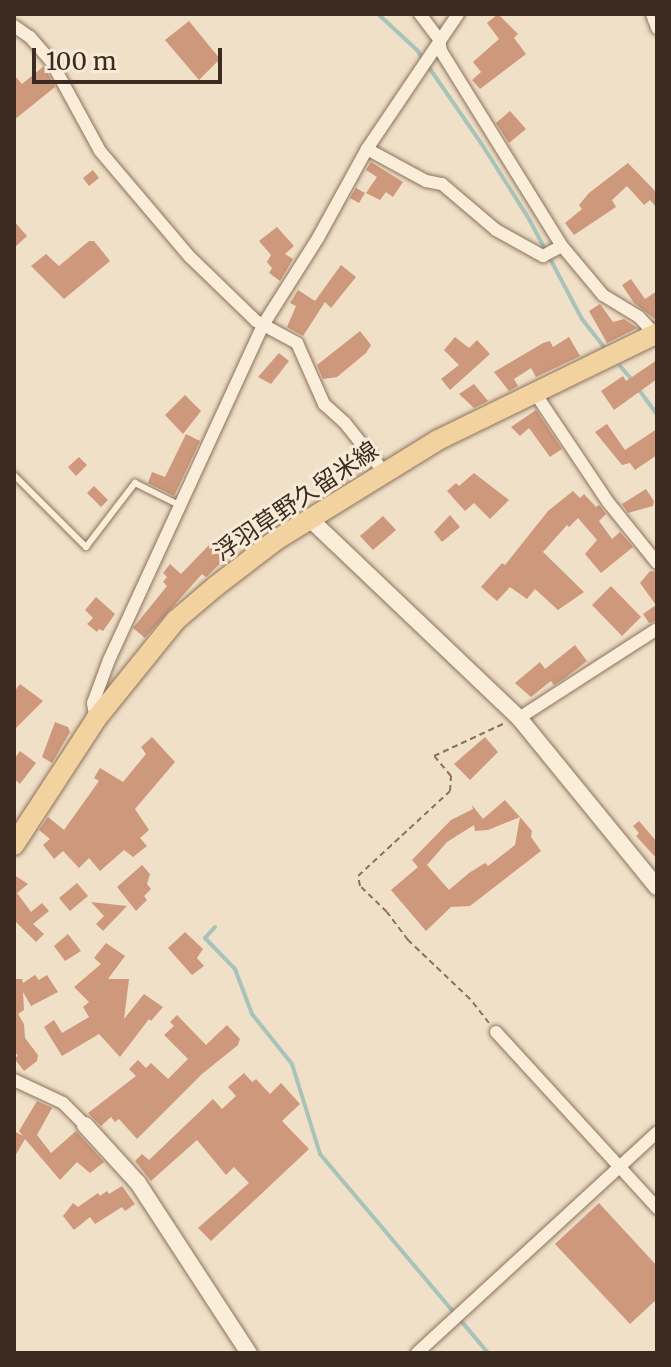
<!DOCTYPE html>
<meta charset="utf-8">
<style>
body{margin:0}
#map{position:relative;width:671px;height:1367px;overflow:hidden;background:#f0e0c7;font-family:Merriweather,"Noto Sans JP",serif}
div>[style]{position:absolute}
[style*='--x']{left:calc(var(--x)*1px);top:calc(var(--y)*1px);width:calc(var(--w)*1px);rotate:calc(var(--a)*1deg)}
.stream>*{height:4px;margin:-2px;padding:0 2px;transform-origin:2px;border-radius:2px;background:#a8c3b9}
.building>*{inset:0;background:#ce987c}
.path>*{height:2px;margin-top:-1px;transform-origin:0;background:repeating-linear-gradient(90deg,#8c725c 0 6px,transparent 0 10px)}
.roads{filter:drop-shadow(0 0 2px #8c725c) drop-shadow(0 0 2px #8c725c)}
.service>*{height:6px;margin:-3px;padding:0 3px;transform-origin:3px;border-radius:3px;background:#faeedb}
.minor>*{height:12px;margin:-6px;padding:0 6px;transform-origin:6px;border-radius:6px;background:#faeedb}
.tertiary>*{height:16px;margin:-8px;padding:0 8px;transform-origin:8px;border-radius:8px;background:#faeedb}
.primary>*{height:20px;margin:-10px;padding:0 10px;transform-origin:10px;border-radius:10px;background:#f2d29f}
span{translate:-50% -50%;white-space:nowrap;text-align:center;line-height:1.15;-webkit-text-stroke:6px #f7ebd7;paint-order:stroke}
.street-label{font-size:24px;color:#3c2b20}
.frame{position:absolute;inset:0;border:16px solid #3c2b20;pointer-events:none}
.scale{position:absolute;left:32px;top:48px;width:190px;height:36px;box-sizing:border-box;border:4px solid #3c2b20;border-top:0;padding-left:10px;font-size:24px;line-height:28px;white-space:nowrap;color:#3c2b20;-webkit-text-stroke:6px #f7ebd7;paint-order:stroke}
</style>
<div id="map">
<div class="stream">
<div style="--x:378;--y:14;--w:53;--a:42.7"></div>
<div style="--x:417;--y:50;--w:113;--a:55.5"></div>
<div style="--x:481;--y:143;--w:90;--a:57.7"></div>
<div style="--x:529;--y:219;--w:113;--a:62.1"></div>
<div style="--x:582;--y:319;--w:41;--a:52"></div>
<div style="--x:620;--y:366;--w:18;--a:49"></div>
<div style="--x:637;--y:387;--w:34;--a:54"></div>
<div style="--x:215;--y:927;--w:15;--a:132"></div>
<div style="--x:205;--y:938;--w:43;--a:45.9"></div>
<div style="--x:235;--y:969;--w:48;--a:69.3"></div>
<div style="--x:252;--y:1014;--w:64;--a:51.3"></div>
<div style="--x:292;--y:1064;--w:94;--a:72.7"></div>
<div style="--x:320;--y:1154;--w:260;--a:49.8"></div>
</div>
<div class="building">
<div style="clip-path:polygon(498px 14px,518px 34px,514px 38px,526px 54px,480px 89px,472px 80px,481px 72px,473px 62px,499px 39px,487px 23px)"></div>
<div style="clip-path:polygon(189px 21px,220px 59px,199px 80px,165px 40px)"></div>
<div style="clip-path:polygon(44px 66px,55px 87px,14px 120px,14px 75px,22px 84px)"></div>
<div style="clip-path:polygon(510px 111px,526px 129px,509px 143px,496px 123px)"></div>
<div style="clip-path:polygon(371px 162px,403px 182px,393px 197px,386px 192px,380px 200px,366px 193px,377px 177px,366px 170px)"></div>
<div style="clip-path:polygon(628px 163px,657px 193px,657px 208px,650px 200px,644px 205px,627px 186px,612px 200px,616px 207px,574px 235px,565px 223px,582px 209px,579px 205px,589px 193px)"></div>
<div style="clip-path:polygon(93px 170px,99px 178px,89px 186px,83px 178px)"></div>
<div style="clip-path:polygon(356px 188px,365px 193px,359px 203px,350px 198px)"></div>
<div style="clip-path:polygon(14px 221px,27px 236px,14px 248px)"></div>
<div style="clip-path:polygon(277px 227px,294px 246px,285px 254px,293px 259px,280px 281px,269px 273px,272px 268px,267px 262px,271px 255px,259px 241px)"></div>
<div style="clip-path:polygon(89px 241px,94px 241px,110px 261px,64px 299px,31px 266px,46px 254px,59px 266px)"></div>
<div style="clip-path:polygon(341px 265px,356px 277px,331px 308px,325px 302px,303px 336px,287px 327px,296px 306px,290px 303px,298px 290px,315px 301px)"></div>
<div style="clip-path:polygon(631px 279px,645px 299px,657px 291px,656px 320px,634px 303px,622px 285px)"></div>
<div style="clip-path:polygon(600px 304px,613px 322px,624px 319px,637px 328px,607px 343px,589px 311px)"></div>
<div style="clip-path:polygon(360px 331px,371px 345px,366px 353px,337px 377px,323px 379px,317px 365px)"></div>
<div style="clip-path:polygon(455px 337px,469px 348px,477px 340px,490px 354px,450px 390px,441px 379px,459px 365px,444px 350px)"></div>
<div style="clip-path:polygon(569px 337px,580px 356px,536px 377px,531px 368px,514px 379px,518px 386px,509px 391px,494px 372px,543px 343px,550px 341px,553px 347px)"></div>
<div style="clip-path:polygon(279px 353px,289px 361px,271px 384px,258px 377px)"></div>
<div style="clip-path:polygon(657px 360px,657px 379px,614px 410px,601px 391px,623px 376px,626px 381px)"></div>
<div style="clip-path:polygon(474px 384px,488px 401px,474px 408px,459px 394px)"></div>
<div style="clip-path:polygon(185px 395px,201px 411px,183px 434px,165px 415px)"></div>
<div style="clip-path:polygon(536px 410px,562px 449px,550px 457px,529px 428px,520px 436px,511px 427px)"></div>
<div style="clip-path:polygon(607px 424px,625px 450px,657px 429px,657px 455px,635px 470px,630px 463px,622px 465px,595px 432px)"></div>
<div style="clip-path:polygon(186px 434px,200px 441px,174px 496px,148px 483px,152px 472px,165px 477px)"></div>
<div style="clip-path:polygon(79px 457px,87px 465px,76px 476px,68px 467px)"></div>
<div style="clip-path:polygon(474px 473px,509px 500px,490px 519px,474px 503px,465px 511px,447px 491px,456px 483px,459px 486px)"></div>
<div style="clip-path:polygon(94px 486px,108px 500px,101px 507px,87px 493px)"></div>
<div style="clip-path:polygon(646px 489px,654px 501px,653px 506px,628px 513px,622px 504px)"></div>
<div style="clip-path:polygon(573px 491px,580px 498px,584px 494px,596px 507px,599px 505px,606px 514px,599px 521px,612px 539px,620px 532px,633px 547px,601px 573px,585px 554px,597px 540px,578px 518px,569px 527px,567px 525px,543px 552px,584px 592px,558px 610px,535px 589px,527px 599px,510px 587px,497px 601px,481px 587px,502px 563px,505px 565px,548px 511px)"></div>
<div style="clip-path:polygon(450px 515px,460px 527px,442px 542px,434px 532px)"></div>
<div style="clip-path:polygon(383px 516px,396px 530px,373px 550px,360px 536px)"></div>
<div style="clip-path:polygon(210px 544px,226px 558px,206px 577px,202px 574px,145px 638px,133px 628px,167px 586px,163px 582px,167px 577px,163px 573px,170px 564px,181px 574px)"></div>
<div style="clip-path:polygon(650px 571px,657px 572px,657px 620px,649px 623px,643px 614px,656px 605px,640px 583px)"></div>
<div style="clip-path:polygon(611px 586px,641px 617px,622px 636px,592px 605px)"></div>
<div style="clip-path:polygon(96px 597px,115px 614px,103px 631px,99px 629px,97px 632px,87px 624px,93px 618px,85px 610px)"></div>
<div style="clip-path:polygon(575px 645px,587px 661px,565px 678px,554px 685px,551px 681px,531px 697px,515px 683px,540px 662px,545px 669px)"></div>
<div style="clip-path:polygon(20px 684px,43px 701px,14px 730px,14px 692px)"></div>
<div style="clip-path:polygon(55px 722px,68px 727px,70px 732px,52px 763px,42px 757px)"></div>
<div style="clip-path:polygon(152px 737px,175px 762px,135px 809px,149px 830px,140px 838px,147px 846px,133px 857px,124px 850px,100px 871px,89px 858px,79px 868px,63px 851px,54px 859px,43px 845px,50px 839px,39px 830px,48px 817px,64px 830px,99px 781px,94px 778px,100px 768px,123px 782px,146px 754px,141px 747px)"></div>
<div style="clip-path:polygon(485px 737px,498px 752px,470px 780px,454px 764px)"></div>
<div style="clip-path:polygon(20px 751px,36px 763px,20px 784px,14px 779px,14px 759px)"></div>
<div style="clip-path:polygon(505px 800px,520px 817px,488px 830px,475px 831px,474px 825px,447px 842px,427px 865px,449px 890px,469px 873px,485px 863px,488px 866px,515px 845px,520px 817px,532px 831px,531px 837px,541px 851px,470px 906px,451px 907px,426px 931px,391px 890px,418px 867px,412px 860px,451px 820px,473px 809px,472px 805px,483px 819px)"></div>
<div style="clip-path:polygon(639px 821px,657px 842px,657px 859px,636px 836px,639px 833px,633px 826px)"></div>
<div style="clip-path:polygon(142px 865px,150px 874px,147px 884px,151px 889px,144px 896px,147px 900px,136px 911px,117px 887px)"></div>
<div style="clip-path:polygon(14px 875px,28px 884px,17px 893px,31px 912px,42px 903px,49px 911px,33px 924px,44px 934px,36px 942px,14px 920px)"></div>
<div style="clip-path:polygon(77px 883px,88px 896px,70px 911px,59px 898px)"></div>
<div style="clip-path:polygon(91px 902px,127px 906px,103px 931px,96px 924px,104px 916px)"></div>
<div style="clip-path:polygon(185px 932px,203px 949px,197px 958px,204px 966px,192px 975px,168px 948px)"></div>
<div style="clip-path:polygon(68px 934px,81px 951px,65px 961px,54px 946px)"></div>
<div style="clip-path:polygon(106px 943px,125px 956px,108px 979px,129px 979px,124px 1019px,144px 994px,163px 1007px,151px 1021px,149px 1019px,120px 1057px,99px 1034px,62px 1056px,44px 1027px,54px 1020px,62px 1033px,89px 1017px,83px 1007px,89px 1002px,74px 987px,101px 964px,94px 958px)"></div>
<div style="clip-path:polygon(35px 975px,39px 980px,47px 975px,58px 992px,31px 1006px,23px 992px,24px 1010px,18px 1014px,24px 1024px,25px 1038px,38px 1055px,37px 1061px,24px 1071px,14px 1058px,18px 1056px,14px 1051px,14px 979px,22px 979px,23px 983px)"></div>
<div style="clip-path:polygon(177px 1015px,206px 1045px,227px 1025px,240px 1039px,238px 1045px,202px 1074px,137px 1139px,119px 1119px,115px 1122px,111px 1117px,101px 1126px,88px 1113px,136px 1076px,129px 1069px,138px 1060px,146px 1068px,151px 1063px,168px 1079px,188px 1059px,164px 1035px,174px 1026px,170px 1022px)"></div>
<div style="clip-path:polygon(244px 1073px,252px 1082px,256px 1079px,270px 1094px,281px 1083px,300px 1104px,282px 1121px,309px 1149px,211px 1241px,198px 1228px,249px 1183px,234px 1167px,226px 1175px,197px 1140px,151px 1181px,135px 1161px,142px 1154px,149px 1160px,213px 1099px,222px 1109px,236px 1096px,228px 1087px)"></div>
<div style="clip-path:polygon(37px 1101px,52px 1108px,37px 1135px,51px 1153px,76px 1131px,104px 1162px,90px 1173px,77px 1162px,60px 1180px,25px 1139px,14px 1158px,14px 1131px,23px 1136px,19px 1131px)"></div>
<div style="clip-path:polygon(122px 1186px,135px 1204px,125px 1211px,122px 1207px,95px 1224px,90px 1217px,74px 1230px,63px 1216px,73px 1203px,78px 1207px,98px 1193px,100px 1196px,107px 1191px,109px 1194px)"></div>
<div style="clip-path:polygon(599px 1203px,657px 1266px,657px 1299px,630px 1324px,555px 1244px)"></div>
</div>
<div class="path">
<div style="--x:489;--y:1023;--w:31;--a:-128"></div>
<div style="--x:470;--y:999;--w:86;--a:-136.4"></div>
<div style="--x:408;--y:940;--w:35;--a:-127"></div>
<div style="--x:387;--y:912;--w:37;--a:-136"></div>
<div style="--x:360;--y:886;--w:10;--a:-101"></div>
<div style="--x:358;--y:876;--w:125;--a:-42.7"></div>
<div style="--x:450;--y:791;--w:15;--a:-86"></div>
<div style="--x:451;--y:776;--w:26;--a:-130"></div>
<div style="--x:434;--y:756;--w:76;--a:-24.9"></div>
</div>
<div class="roads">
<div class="service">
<div style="--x:14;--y:475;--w:102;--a:45"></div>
<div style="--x:86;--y:547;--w:81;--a:-52.6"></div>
<div style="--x:135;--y:483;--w:49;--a:26.6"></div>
</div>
<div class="minor">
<div style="--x:420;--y:14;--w:31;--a:53"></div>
<div style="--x:439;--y:39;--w:12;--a:81"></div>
<div style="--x:441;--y:51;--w:229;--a:58.2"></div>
<div style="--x:562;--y:246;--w:64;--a:50.1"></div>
<div style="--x:603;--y:295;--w:42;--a:31.4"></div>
<div style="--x:639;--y:317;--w:23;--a:47"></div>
<div style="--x:652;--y:14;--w:15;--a:70"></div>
<div style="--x:14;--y:26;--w:19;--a:35"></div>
<div style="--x:30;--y:37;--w:32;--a:49"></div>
<div style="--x:51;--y:61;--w:102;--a:61.4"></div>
<div style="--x:100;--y:151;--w:139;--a:49.7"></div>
<div style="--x:190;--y:257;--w:92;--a:44.1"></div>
<div style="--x:256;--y:321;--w:47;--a:28.2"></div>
<div style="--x:297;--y:343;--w:67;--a:66.1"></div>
<div style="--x:324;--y:404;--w:28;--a:42"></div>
<div style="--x:345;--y:423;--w:63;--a:51.5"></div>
<div style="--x:367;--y:149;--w:67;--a:28.5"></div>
<div style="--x:426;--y:181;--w:16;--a:11"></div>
<div style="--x:442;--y:184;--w:71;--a:40.4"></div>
<div style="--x:496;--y:230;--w:54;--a:29"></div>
<div style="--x:543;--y:256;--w:21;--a:-28"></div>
<div style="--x:535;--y:393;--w:131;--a:56.2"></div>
<div style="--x:608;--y:502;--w:78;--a:51.2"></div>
<div style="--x:519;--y:718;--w:164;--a:-32.8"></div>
<div style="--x:96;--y:719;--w:16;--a:-101"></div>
<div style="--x:93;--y:703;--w:46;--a:-69.6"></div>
<div style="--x:109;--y:660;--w:369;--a:-65.3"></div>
<div style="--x:263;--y:325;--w:103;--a:-57.7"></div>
<div style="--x:318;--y:238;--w:102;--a:-61.2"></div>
<div style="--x:367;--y:149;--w:163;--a:-56"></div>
<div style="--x:496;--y:1032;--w:239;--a:47.5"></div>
<div style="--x:14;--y:1080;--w:54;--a:25.1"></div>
<div style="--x:63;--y:1103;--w:31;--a:45"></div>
<div style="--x:417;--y:1353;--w:326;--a:-42.6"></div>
</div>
<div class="tertiary">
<div style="--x:310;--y:519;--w:289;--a:43.6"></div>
<div style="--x:519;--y:718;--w:218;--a:50.8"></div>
<div style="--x:85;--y:1125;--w:79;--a:47.6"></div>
<div style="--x:138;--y:1183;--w:203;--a:56.9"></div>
</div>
<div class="primary">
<div style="--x:14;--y:845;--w:150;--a:-56.9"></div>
<div style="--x:96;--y:719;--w:127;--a:-51.1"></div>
<div style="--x:176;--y:620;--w:52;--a:-40.4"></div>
<div style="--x:216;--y:586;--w:76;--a:-37.5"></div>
<div style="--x:276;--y:540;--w:190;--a:-31.7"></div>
<div style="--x:438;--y:440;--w:244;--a:-26"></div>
</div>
</div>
<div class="street-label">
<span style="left:296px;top:501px;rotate:-34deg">浮羽草野久留米線</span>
</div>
<div class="frame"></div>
<div class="scale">100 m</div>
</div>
